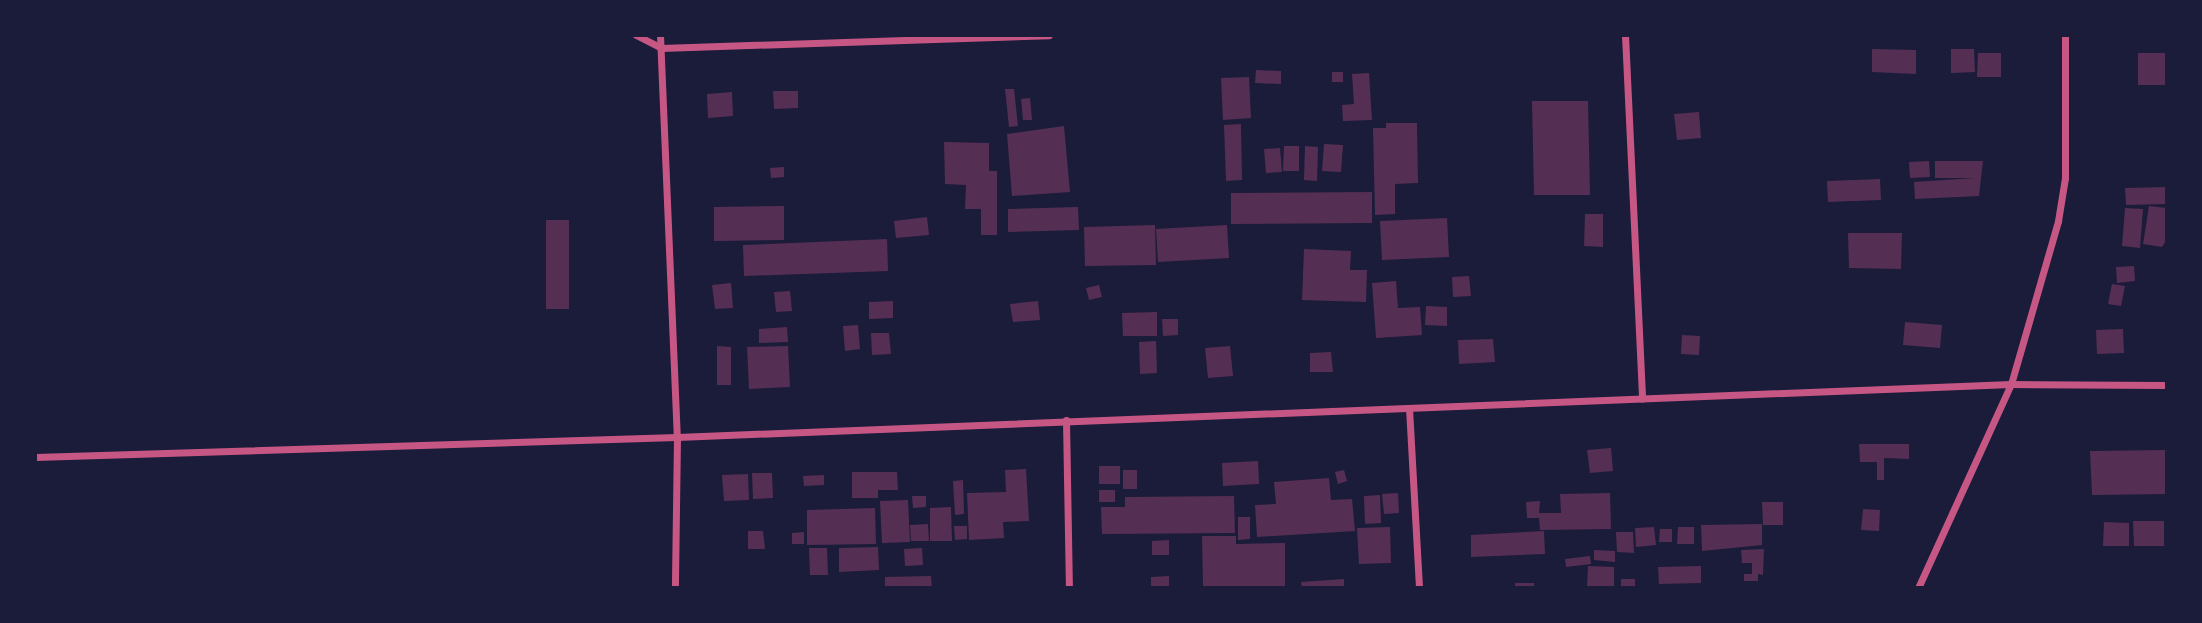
<!DOCTYPE html>
<style>
body{margin:0}
#map{position:relative;width:2202px;height:623px;overflow:hidden;background:#1b1b3a;font-family:Raleway,sans-serif}
div>[style]{position:absolute}
[style*='--x']{left:calc(var(--x)*1px);top:calc(var(--y)*1px);width:calc(var(--w)*1px);rotate:calc(var(--a)*1deg)}
.building>*{inset:0;background:#542f53}
.minor>*{height:7px;margin:-3.5px;padding:0 3.5px;transform-origin:3.5px;border-radius:3.5px;background:#c65784}
span{translate:-50% -50%;white-space:nowrap;text-align:center;line-height:1.15;-webkit-text-stroke:5px #1b1b3a;paint-order:stroke}
.frame{position:absolute;inset:0;border:37px solid #1b1b3a;pointer-events:none}
</style>
<div id="map">
<div class="building">
<div style="clip-path:polygon(1872px 49px,1916px 50px,1916px 74px,1872px 72px)"></div>
<div style="clip-path:polygon(1951px 49px,1974px 49px,1975px 72px,1951px 73px)"></div>
<div style="clip-path:polygon(1978px 53px,2001px 53px,2001px 77px,1977px 77px)"></div>
<div style="clip-path:polygon(2138px 53px,2167px 53px,2167px 85px,2138px 85px)"></div>
<div style="clip-path:polygon(1256px 70px,1281px 71px,1281px 84px,1255px 83px)"></div>
<div style="clip-path:polygon(1332px 72px,1343px 72px,1343px 82px,1332px 82px)"></div>
<div style="clip-path:polygon(1369px 73px,1372px 120px,1343px 121px,1342px 105px,1354px 104px,1352px 74px)"></div>
<div style="clip-path:polygon(1249px 77px,1251px 118px,1223px 120px,1221px 78px)"></div>
<div style="clip-path:polygon(1005px 89px,1014px 89px,1018px 126px,1009px 127px)"></div>
<div style="clip-path:polygon(773px 91px,798px 91px,798px 108px,774px 109px)"></div>
<div style="clip-path:polygon(732px 92px,733px 116px,708px 118px,707px 94px)"></div>
<div style="clip-path:polygon(1030px 98px,1032px 120px,1023px 120px,1021px 99px)"></div>
<div style="clip-path:polygon(1532px 101px,1588px 101px,1590px 195px,1534px 195px)"></div>
<div style="clip-path:polygon(1699px 112px,1701px 138px,1677px 140px,1674px 114px)"></div>
<div style="clip-path:polygon(1386px 123px,1417px 123px,1418px 183px,1395px 184px,1395px 214px,1375px 215px,1373px 128px,1386px 128px)"></div>
<div style="clip-path:polygon(1241px 124px,1242px 180px,1226px 181px,1224px 125px)"></div>
<div style="clip-path:polygon(1064px 126px,1070px 192px,1012px 196px,1007px 134px)"></div>
<div style="clip-path:polygon(944px 142px,989px 143px,989px 171px,997px 171px,997px 235px,981px 235px,981px 209px,965px 209px,966px 185px,945px 184px)"></div>
<div style="clip-path:polygon(1324px 144px,1343px 145px,1341px 172px,1322px 171px)"></div>
<div style="clip-path:polygon(1284px 146px,1299px 146px,1299px 171px,1283px 171px)"></div>
<div style="clip-path:polygon(1305px 146px,1318px 147px,1317px 181px,1304px 180px)"></div>
<div style="clip-path:polygon(1280px 148px,1282px 172px,1266px 173px,1264px 149px)"></div>
<div style="clip-path:polygon(1929px 161px,1930px 177px,1910px 178px,1909px 162px)"></div>
<div style="clip-path:polygon(1935px 161px,1983px 161px,1979px 196px,1915px 199px,1914px 182px,1975px 178px,1935px 178px)"></div>
<div style="clip-path:polygon(784px 167px,784px 177px,771px 178px,770px 168px)"></div>
<div style="clip-path:polygon(1880px 179px,1881px 200px,1828px 202px,1827px 181px)"></div>
<div style="clip-path:polygon(2167px 187px,2167px 204px,2126px 205px,2125px 188px)"></div>
<div style="clip-path:polygon(1372px 192px,1372px 223px,1231px 224px,1231px 193px)"></div>
<div style="clip-path:polygon(784px 206px,784px 240px,714px 241px,714px 207px)"></div>
<div style="clip-path:polygon(2149px 206px,2167px 208px,2167px 239px,2162px 247px,2143px 244px)"></div>
<div style="clip-path:polygon(1078px 207px,1079px 230px,1008px 232px,1008px 209px)"></div>
<div style="clip-path:polygon(2125px 208px,2143px 209px,2140px 248px,2122px 246px)"></div>
<div style="clip-path:polygon(1585px 214px,1603px 214px,1603px 247px,1584px 246px)"></div>
<div style="clip-path:polygon(927px 217px,929px 235px,896px 238px,894px 221px)"></div>
<div style="clip-path:polygon(1447px 218px,1449px 257px,1382px 260px,1380px 221px)"></div>
<div style="clip-path:polygon(546px 220px,569px 220px,569px 309px,546px 309px)"></div>
<div style="clip-path:polygon(1155px 225px,1156px 265px,1085px 266px,1084px 227px)"></div>
<div style="clip-path:polygon(1227px 225px,1229px 258px,1158px 262px,1156px 229px)"></div>
<div style="clip-path:polygon(1848px 233px,1902px 233px,1901px 269px,1849px 268px)"></div>
<div style="clip-path:polygon(887px 239px,888px 271px,744px 276px,743px 245px)"></div>
<div style="clip-path:polygon(1304px 249px,1351px 251px,1350px 270px,1367px 270px,1366px 302px,1302px 300px)"></div>
<div style="clip-path:polygon(2134px 266px,2135px 281px,2117px 283px,2116px 267px)"></div>
<div style="clip-path:polygon(1469px 276px,1471px 296px,1453px 297px,1452px 277px)"></div>
<div style="clip-path:polygon(1396px 281px,1398px 308px,1420px 307px,1422px 335px,1376px 338px,1372px 283px)"></div>
<div style="clip-path:polygon(731px 283px,733px 308px,715px 309px,712px 285px)"></div>
<div style="clip-path:polygon(2112px 284px,2125px 286px,2121px 306px,2108px 304px)"></div>
<div style="clip-path:polygon(1099px 285px,1102px 297px,1089px 300px,1086px 288px)"></div>
<div style="clip-path:polygon(790px 291px,792px 311px,776px 312px,774px 292px)"></div>
<div style="clip-path:polygon(893px 301px,893px 318px,869px 319px,869px 302px)"></div>
<div style="clip-path:polygon(1038px 301px,1040px 320px,1013px 322px,1010px 304px)"></div>
<div style="clip-path:polygon(1426px 306px,1447px 307px,1447px 326px,1425px 325px)"></div>
<div style="clip-path:polygon(1157px 312px,1157px 336px,1123px 336px,1122px 313px)"></div>
<div style="clip-path:polygon(1162px 319px,1178px 319px,1178px 335px,1163px 336px)"></div>
<div style="clip-path:polygon(1905px 322px,1942px 325px,1940px 348px,1903px 345px)"></div>
<div style="clip-path:polygon(858px 325px,860px 349px,845px 351px,843px 326px)"></div>
<div style="clip-path:polygon(787px 327px,788px 342px,759px 343px,759px 329px)"></div>
<div style="clip-path:polygon(2123px 329px,2124px 353px,2097px 354px,2096px 330px)"></div>
<div style="clip-path:polygon(871px 333px,889px 333px,891px 354px,872px 355px)"></div>
<div style="clip-path:polygon(1682px 335px,1700px 336px,1699px 355px,1681px 354px)"></div>
<div style="clip-path:polygon(1493px 339px,1495px 362px,1459px 364px,1458px 340px)"></div>
<div style="clip-path:polygon(1156px 341px,1157px 373px,1140px 374px,1139px 342px)"></div>
<div style="clip-path:polygon(717px 346px,731px 347px,731px 385px,717px 385px)"></div>
<div style="clip-path:polygon(788px 346px,790px 387px,749px 389px,747px 347px)"></div>
<div style="clip-path:polygon(1230px 346px,1233px 376px,1208px 378px,1205px 348px)"></div>
<div style="clip-path:polygon(1331px 352px,1333px 372px,1310px 372px,1310px 353px)"></div>
<div style="clip-path:polygon(1859px 444px,1909px 444px,1909px 459px,1884px 458px,1884px 480px,1877px 480px,1877px 462px,1860px 462px)"></div>
<div style="clip-path:polygon(1611px 448px,1613px 471px,1590px 473px,1587px 450px)"></div>
<div style="clip-path:polygon(2167px 450px,2167px 494px,2092px 495px,2090px 451px)"></div>
<div style="clip-path:polygon(1258px 461px,1259px 484px,1223px 486px,1222px 463px)"></div>
<div style="clip-path:polygon(1099px 466px,1120px 466px,1120px 484px,1099px 484px)"></div>
<div style="clip-path:polygon(1026px 469px,1029px 521px,1003px 522px,1004px 538px,969px 540px,967px 493px,1006px 492px,1005px 470px)"></div>
<div style="clip-path:polygon(1123px 470px,1137px 470px,1137px 489px,1123px 489px)"></div>
<div style="clip-path:polygon(1344px 470px,1347px 481px,1338px 484px,1335px 472px)"></div>
<div style="clip-path:polygon(852px 472px,897px 472px,898px 490px,878px 490px,878px 498px,852px 498px)"></div>
<div style="clip-path:polygon(752px 473px,772px 473px,773px 498px,753px 499px)"></div>
<div style="clip-path:polygon(748px 474px,749px 500px,724px 501px,722px 475px)"></div>
<div style="clip-path:polygon(824px 475px,824px 485px,804px 486px,803px 476px)"></div>
<div style="clip-path:polygon(1329px 478px,1331px 500px,1352px 499px,1355px 531px,1257px 537px,1255px 505px,1276px 504px,1274px 482px)"></div>
<div style="clip-path:polygon(963px 480px,964px 514px,955px 515px,953px 481px)"></div>
<div style="clip-path:polygon(1099px 490px,1115px 490px,1115px 502px,1099px 502px)"></div>
<div style="clip-path:polygon(1398px 493px,1399px 513px,1384px 514px,1382px 494px)"></div>
<div style="clip-path:polygon(1610px 493px,1611px 529px,1540px 530px,1539px 518px,1527px 518px,1526px 502px,1540px 501px,1539px 513px,1561px 513px,1560px 494px)"></div>
<div style="clip-path:polygon(1380px 495px,1381px 523px,1365px 524px,1364px 496px)"></div>
<div style="clip-path:polygon(912px 496px,926px 496px,926px 507px,913px 508px)"></div>
<div style="clip-path:polygon(1234px 496px,1235px 533px,1102px 534px,1101px 507px,1125px 507px,1125px 497px)"></div>
<div style="clip-path:polygon(908px 500px,910px 542px,882px 543px,880px 501px)"></div>
<div style="clip-path:polygon(1762px 502px,1783px 502px,1783px 525px,1763px 525px)"></div>
<div style="clip-path:polygon(951px 507px,952px 541px,930px 541px,930px 508px)"></div>
<div style="clip-path:polygon(875px 508px,876px 544px,807px 545px,807px 510px)"></div>
<div style="clip-path:polygon(1863px 509px,1880px 510px,1879px 531px,1861px 530px)"></div>
<div style="clip-path:polygon(1238px 517px,1250px 517px,1250px 539px,1238px 540px)"></div>
<div style="clip-path:polygon(2133px 521px,2164px 521px,2164px 546px,2134px 546px)"></div>
<div style="clip-path:polygon(2104px 522px,2129px 523px,2129px 546px,2103px 546px)"></div>
<div style="clip-path:polygon(928px 524px,929px 541px,911px 541px,910px 525px)"></div>
<div style="clip-path:polygon(1762px 524px,1762px 545px,1702px 551px,1701px 525px)"></div>
<div style="clip-path:polygon(954px 526px,967px 526px,967px 539px,955px 540px)"></div>
<div style="clip-path:polygon(1390px 527px,1391px 563px,1359px 564px,1357px 528px)"></div>
<div style="clip-path:polygon(1654px 527px,1656px 545px,1636px 547px,1635px 528px)"></div>
<div style="clip-path:polygon(1678px 527px,1694px 527px,1694px 544px,1677px 544px)"></div>
<div style="clip-path:polygon(1660px 529px,1672px 529px,1672px 542px,1659px 542px)"></div>
<div style="clip-path:polygon(748px 531px,763px 531px,765px 549px,748px 549px)"></div>
<div style="clip-path:polygon(1544px 531px,1545px 554px,1471px 557px,1471px 535px)"></div>
<div style="clip-path:polygon(804px 532px,804px 544px,792px 544px,792px 533px)"></div>
<div style="clip-path:polygon(1616px 532px,1633px 532px,1634px 553px,1617px 552px)"></div>
<div style="clip-path:polygon(1202px 536px,1236px 536px,1236px 544px,1285px 543px,1285px 588px,1203px 588px)"></div>
<div style="clip-path:polygon(1169px 540px,1169px 555px,1152px 555px,1152px 541px)"></div>
<div style="clip-path:polygon(878px 547px,879px 570px,839px 572px,839px 548px)"></div>
<div style="clip-path:polygon(809px 548px,827px 548px,828px 575px,810px 575px)"></div>
<div style="clip-path:polygon(922px 548px,923px 565px,905px 566px,904px 549px)"></div>
<div style="clip-path:polygon(1764px 549px,1763px 575px,1758px 574px,1758px 581px,1744px 581px,1744px 574px,1752px 574px,1752px 563px,1742px 563px,1741px 550px)"></div>
<div style="clip-path:polygon(1594px 550px,1615px 551px,1615px 562px,1594px 560px)"></div>
<div style="clip-path:polygon(1590px 556px,1591px 564px,1566px 567px,1565px 559px)"></div>
<div style="clip-path:polygon(1588px 566px,1614px 567px,1614px 588px,1587px 588px)"></div>
<div style="clip-path:polygon(1701px 566px,1701px 583px,1659px 584px,1658px 567px)"></div>
<div style="clip-path:polygon(931px 576px,932px 588px,885px 588px,885px 577px)"></div>
<div style="clip-path:polygon(1169px 576px,1169px 588px,1151px 588px,1151px 577px)"></div>
<div style="clip-path:polygon(1344px 579px,1344px 588px,1302px 588px,1301px 582px)"></div>
<div style="clip-path:polygon(1621px 579px,1635px 579px,1635px 588px,1621px 588px)"></div>
<div style="clip-path:polygon(1515px 583px,1534px 583px,1534px 588px,1515px 588px)"></div>
</div>
<div class="minor">
<div style="--x:636;--y:35;--w:28;--a:27"></div>
<div style="--x:661;--y:48;--w:388;--a:-1.9"></div>
<div style="--x:660;--y:35;--w:402;--a:87.6"></div>
<div style="--x:677;--y:437;--w:151;--a:90.8"></div>
<div style="--x:1625;--y:35;--w:364;--a:87.3"></div>
<div style="--x:1409;--y:408;--w:180;--a:86.8"></div>
<div style="--x:1066;--y:420;--w:168;--a:89"></div>
<div style="--x:35;--y:457;--w:642;--a:-1.78"></div>
<div style="--x:677;--y:437;--w:1335;--a:-2.28"></div>
<div style="--x:2011;--y:384;--w:156;--a:0.4"></div>
<div style="--x:1918;--y:588;--w:224;--a:-65.5"></div>
<div style="--x:2011;--y:384;--w:170;--a:-73.9"></div>
<div style="--x:2058;--y:221;--w:44;--a:-80.8"></div>
<div style="--x:2065;--y:178;--w:143;--a:-90"></div>
</div>
<div class="frame"></div>
</div>
